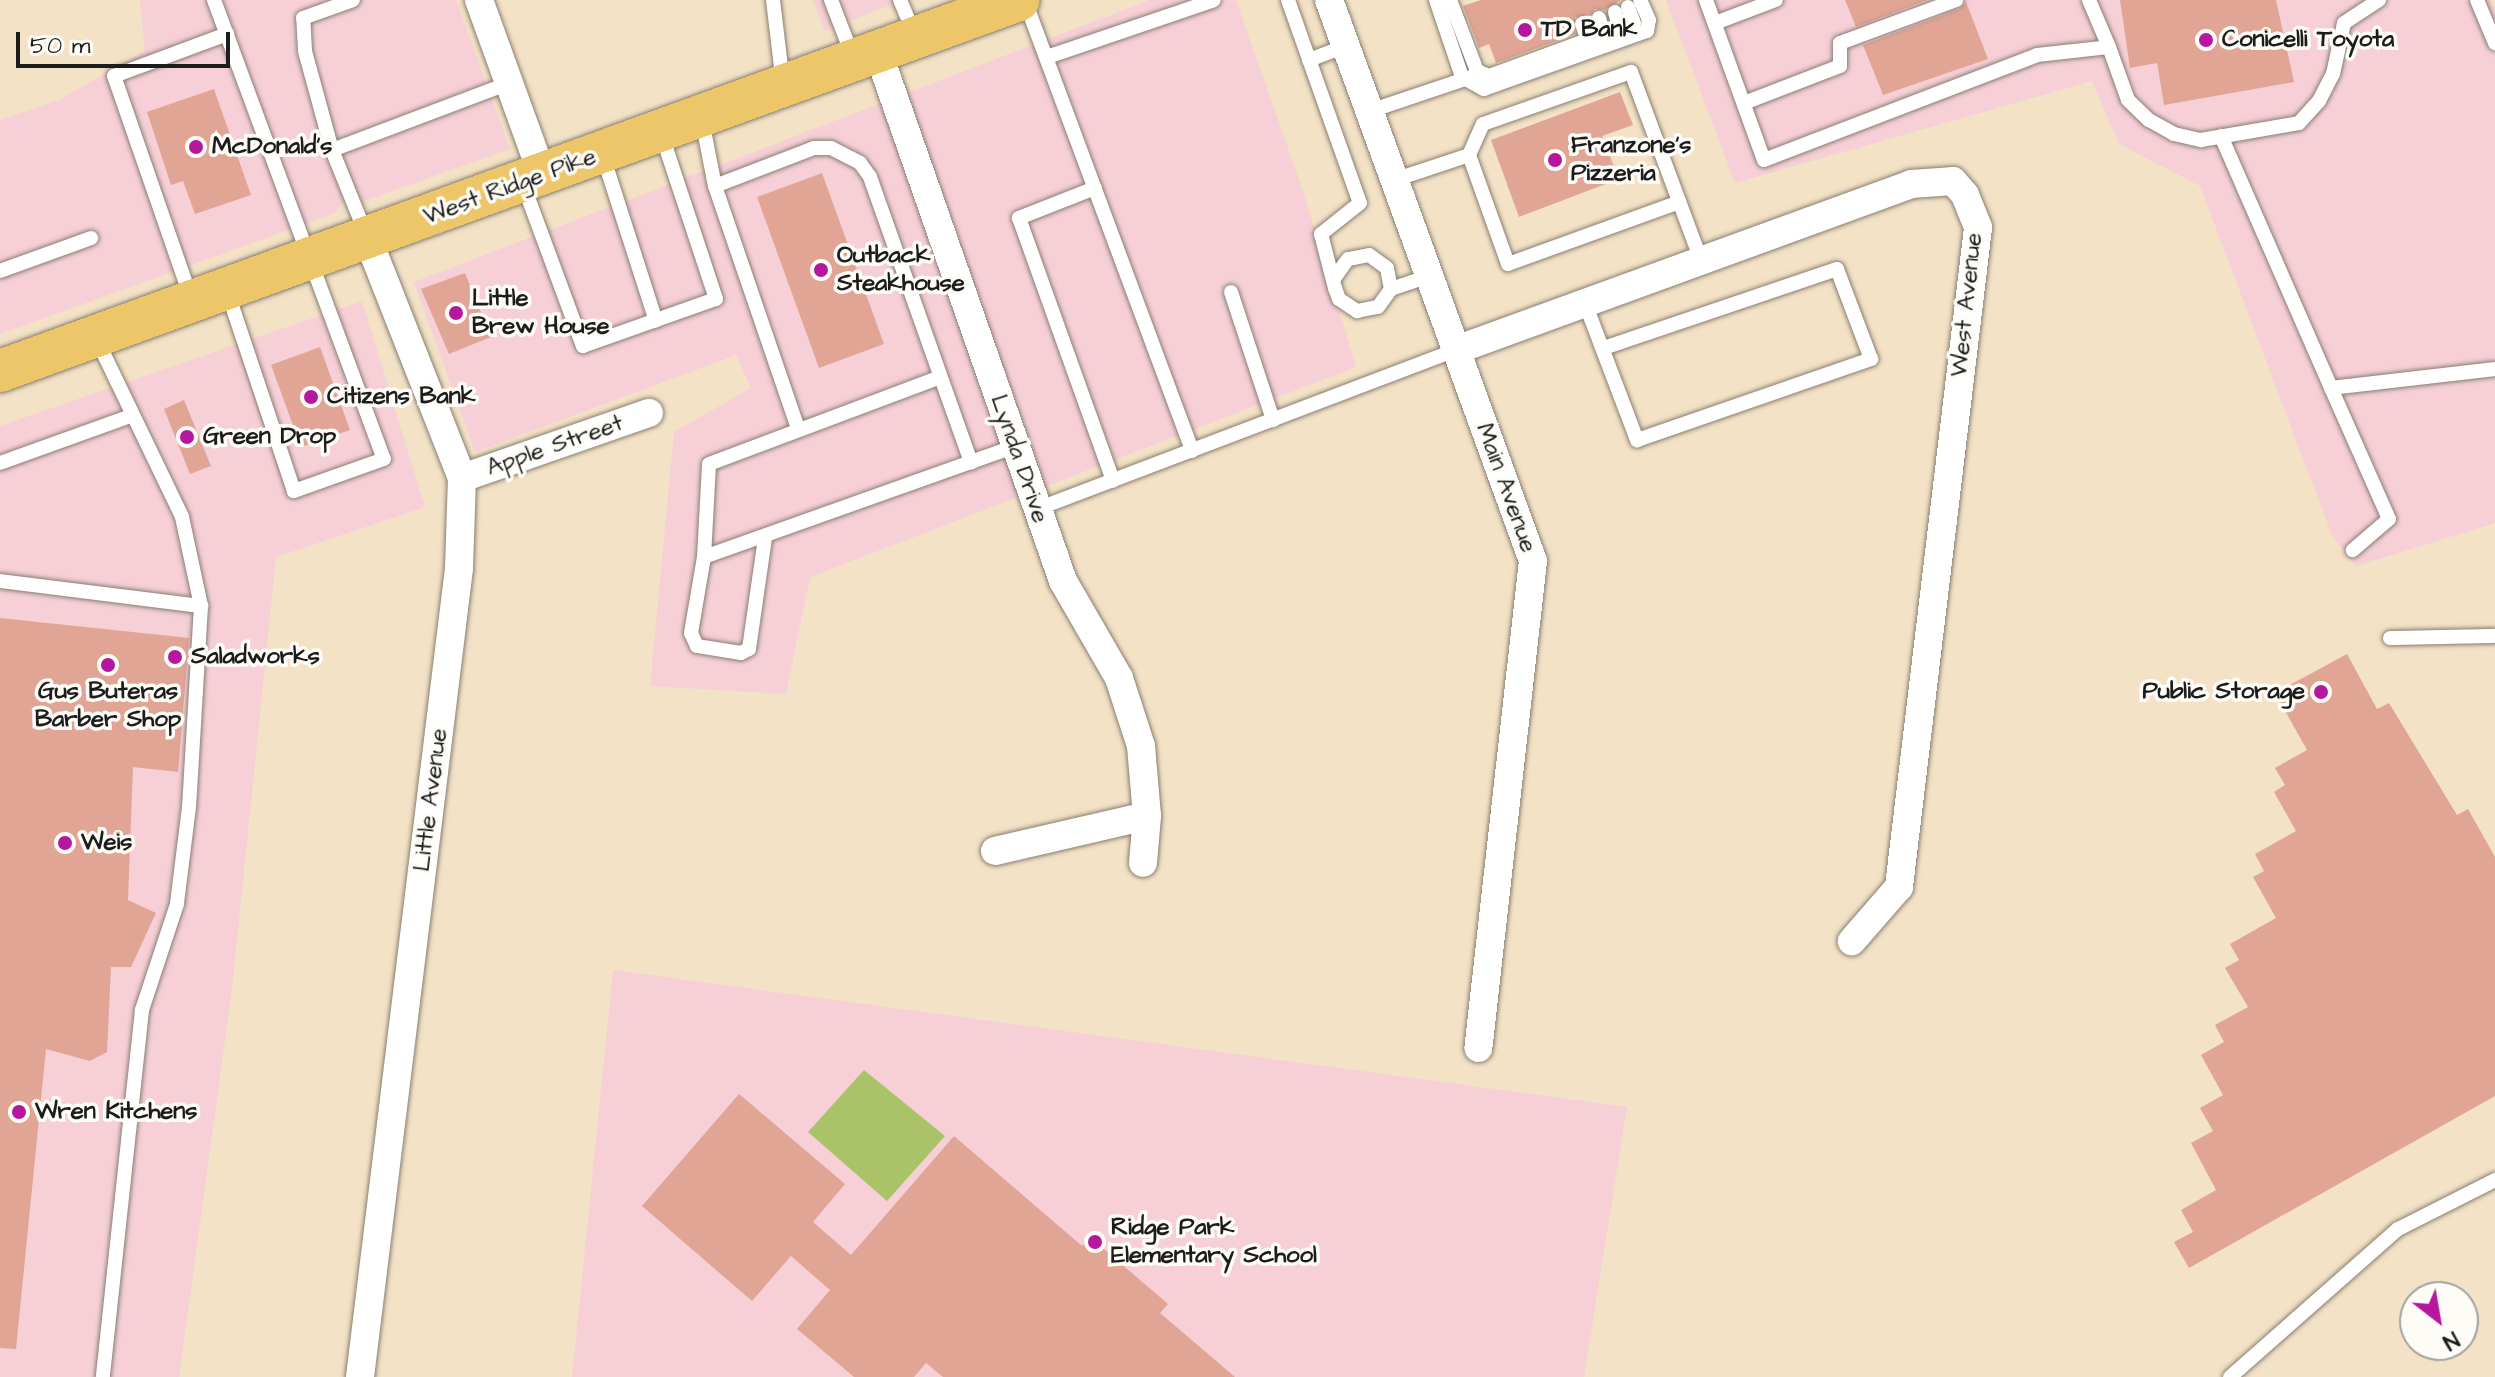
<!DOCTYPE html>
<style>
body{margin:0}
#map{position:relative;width:2495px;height:1377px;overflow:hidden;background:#f3e2c6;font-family:"Architects Daughter",sans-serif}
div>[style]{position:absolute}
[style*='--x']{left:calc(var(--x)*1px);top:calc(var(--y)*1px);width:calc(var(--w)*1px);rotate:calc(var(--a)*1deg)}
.built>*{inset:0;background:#f6cfd7}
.green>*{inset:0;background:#abc368}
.building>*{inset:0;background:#e1a595}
.roads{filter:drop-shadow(0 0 2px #887f71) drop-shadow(0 0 2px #887f71)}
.lane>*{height:14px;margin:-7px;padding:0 7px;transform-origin:7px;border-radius:7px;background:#fff}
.street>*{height:28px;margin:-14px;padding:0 14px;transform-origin:14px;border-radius:14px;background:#fff}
.primary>*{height:42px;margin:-21px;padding:0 21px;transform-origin:21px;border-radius:21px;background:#ecc669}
.dots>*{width:22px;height:22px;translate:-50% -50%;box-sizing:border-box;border:4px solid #fdfcf7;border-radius:50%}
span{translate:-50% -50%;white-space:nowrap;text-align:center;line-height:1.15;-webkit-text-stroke:7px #fdfcf7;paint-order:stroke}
.poi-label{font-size:24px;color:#1c1c1c;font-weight:700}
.left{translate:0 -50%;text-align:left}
.right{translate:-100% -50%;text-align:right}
.street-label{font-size:24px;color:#1c1c1c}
.north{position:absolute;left:2399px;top:1281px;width:80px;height:80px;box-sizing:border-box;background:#fdfcf7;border:2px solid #a3a29f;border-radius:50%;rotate:149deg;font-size:22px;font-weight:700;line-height:32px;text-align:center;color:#1c1c1c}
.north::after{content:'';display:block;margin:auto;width:28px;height:36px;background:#b5179e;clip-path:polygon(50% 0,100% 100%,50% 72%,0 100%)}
.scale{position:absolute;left:16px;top:32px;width:214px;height:36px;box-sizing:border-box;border:4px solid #1c1c1c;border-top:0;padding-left:10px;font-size:24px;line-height:28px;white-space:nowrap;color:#1c1c1c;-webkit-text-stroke:6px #fdfcf7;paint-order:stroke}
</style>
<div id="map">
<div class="built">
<div style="clip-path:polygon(140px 0,456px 0,510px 149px,361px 202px,343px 202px,335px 213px,0 334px,0 120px,59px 100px,145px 51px)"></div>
<div style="clip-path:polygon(813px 0,903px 0,825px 31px)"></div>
<div style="clip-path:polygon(1150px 0,1236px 0,1302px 188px,1356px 367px,810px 577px,786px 694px,650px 686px,674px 432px,751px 388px,736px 355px,475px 452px,414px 282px)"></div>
<div style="clip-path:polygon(1666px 0,2491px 0,2495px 10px,2495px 523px,2356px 566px,2332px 535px,2200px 186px,2119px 144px,2092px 81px,1735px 183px)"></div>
<div style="clip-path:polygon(362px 301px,425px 507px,276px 557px,232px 989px,179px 1377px,0 1377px,0 426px)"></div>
<div style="clip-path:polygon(613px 970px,1627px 1107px,1584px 1377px,572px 1377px)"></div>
</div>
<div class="green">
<div style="clip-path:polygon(864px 1070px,945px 1136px,887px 1201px,808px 1132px)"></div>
</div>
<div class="building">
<div style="clip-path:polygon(1481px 0,1621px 0,1605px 10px,1595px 9px,1589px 17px,1575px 17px,1575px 34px,1496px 63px,1489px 44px,1479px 48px,1463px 6px)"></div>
<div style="clip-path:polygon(1845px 0,1927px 0,1856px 27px)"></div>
<div style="clip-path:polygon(2120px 0,2276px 0,2294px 82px,2164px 105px,2157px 63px,2130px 68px)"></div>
<div style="clip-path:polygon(1966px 2px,1988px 59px,1883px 95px,1863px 45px,1959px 9px)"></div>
<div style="clip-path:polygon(214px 89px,251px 195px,195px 214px,183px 181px,171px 185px,147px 112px)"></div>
<div style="clip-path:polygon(1620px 92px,1633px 125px,1602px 136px,1619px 179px,1519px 217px,1491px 140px)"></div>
<div style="clip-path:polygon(822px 173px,884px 344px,819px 368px,757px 197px)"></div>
<div style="clip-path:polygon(465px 273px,491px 337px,449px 354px,421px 289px)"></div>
<div style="clip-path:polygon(320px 347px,350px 430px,301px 447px,271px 365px)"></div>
<div style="clip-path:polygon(184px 400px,211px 466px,190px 474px,164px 409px)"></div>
<div style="clip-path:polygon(0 618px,189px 638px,178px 772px,133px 767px,128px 900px,156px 913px,131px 967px,111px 967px,107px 1052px,90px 1061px,46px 1049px,16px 1349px,0 1348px)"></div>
<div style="clip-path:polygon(2347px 654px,2377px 709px,2389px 703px,2457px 815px,2468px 809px,2495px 857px,2495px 1096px,2189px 1268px,2174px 1242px,2193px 1232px,2181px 1210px,2216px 1190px,2191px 1143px,2213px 1131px,2200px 1108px,2223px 1095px,2201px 1055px,2224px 1042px,2215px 1025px,2248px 1007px,2225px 968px,2239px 960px,2230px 944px,2276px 918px,2253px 877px,2264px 871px,2255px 854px,2296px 831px,2274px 792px,2285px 785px,2275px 768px,2307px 750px,2275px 693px)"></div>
<div style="clip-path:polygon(739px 1094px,845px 1184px,813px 1222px,851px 1255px,954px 1136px,1082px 1246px,1090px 1237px,1168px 1304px,1160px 1313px,1235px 1377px,943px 1377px,926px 1363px,914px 1377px,854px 1377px,797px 1329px,830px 1290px,791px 1256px,752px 1301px,642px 1206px)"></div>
</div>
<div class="roads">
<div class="lane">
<div style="--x:214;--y:0;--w:489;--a:69.7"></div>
<div style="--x:384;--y:459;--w:96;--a:160.4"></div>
<div style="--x:294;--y:491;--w:211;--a:-108.5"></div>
<div style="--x:773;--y:0;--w:85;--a:83.2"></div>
<div style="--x:831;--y:0;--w:61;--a:68.9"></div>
<div style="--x:900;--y:0;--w:36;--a:67"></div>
<div style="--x:1288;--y:0;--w:215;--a:70.5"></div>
<div style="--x:1360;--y:203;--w:50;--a:141.5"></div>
<div style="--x:1321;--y:234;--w:56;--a:75.5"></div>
<div style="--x:1335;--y:288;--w:12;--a:70"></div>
<div style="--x:1339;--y:299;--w:22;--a:34"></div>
<div style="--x:1357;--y:311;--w:21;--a:-11"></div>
<div style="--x:1378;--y:307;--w:22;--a:-54"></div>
<div style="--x:1391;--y:289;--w:21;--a:-101"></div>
<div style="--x:1387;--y:268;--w:22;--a:-144"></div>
<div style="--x:1369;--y:255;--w:21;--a:169"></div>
<div style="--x:1348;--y:259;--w:22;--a:126"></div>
<div style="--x:1436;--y:0;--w:81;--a:71.3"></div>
<div style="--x:1462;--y:77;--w:25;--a:29"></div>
<div style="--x:1484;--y:89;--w:173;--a:-19.6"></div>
<div style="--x:1647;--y:31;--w:11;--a:-80"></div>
<div style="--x:1649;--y:20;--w:22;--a:-114"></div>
<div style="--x:1450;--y:0;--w:76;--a:69.2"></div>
<div style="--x:1477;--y:71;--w:13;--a:23"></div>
<div style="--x:1489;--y:76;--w:154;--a:-20.1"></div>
<div style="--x:1634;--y:23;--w:17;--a:-111"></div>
<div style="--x:1706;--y:0;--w:170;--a:70.1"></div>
<div style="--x:1764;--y:160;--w:292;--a:-21"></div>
<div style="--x:2037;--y:55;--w:72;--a:-6.3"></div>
<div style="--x:2109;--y:47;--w:51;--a:-113.1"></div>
<div style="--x:2477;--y:0;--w:47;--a:67.3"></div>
<div style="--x:1025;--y:1;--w:480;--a:69.6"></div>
<div style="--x:1615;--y:12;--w:18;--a:74"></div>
<div style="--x:1599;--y:18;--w:18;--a:74"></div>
<div style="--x:1715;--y:23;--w:65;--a:-20.7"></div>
<div style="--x:1582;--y:24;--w:17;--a:69"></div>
<div style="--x:2109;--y:47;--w:56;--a:70.3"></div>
<div style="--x:2128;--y:100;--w:29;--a:44"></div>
<div style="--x:2149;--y:120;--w:29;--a:29"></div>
<div style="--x:2174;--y:134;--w:28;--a:13"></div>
<div style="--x:2201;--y:140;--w:99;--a:-9.8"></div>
<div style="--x:2299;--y:123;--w:30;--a:-48"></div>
<div style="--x:2319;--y:101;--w:30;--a:-63"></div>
<div style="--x:2333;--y:74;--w:52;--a:-77.8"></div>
<div style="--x:2344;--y:23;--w:42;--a:-33.3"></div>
<div style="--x:1047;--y:57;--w:176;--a:-18.8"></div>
<div style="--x:1309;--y:60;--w:40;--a:-21"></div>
<div style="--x:1744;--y:103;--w:103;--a:-21.1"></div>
<div style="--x:1840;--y:66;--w:23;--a:-90"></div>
<div style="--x:1840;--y:43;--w:124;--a:-20.3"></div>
<div style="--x:1370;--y:111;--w:107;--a:-18.6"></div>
<div style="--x:702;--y:120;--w:67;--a:78.9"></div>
<div style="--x:715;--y:186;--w:256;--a:71.1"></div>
<div style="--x:2221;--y:136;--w:275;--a:66.4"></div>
<div style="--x:2331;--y:388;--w:165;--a:-6.6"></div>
<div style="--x:332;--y:150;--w:103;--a:-105.3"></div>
<div style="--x:305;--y:51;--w:33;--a:-93"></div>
<div style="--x:303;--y:18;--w:53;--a:-19.8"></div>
<div style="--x:602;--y:153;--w:176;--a:72.2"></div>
<div style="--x:1469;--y:155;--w:116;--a:70.3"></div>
<div style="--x:1508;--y:264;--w:182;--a:-19.9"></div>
<div style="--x:1394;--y:180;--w:79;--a:-18.4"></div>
<div style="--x:1469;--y:155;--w:34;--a:-66"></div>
<div style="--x:1483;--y:124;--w:157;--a:-19.4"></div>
<div style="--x:1631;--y:72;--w:201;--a:69.6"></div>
<div style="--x:523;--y:184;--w:173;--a:69.7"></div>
<div style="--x:583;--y:346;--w:141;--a:-19.5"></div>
<div style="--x:716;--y:299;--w:172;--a:-108.3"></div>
<div style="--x:715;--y:186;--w:106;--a:-21"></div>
<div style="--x:814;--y:148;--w:17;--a:0"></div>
<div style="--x:831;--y:148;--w:33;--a:27"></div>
<div style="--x:860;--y:163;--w:17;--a:54"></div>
<div style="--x:870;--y:177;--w:303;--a:70.5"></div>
<div style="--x:1095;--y:188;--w:82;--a:158.5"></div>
<div style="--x:1019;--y:218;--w:279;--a:70.3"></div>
<div style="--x:366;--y:234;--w:91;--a:-112"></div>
<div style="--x:332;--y:150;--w:189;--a:-20.7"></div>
<div style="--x:0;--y:271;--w:97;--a:-19.9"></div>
<div style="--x:1391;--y:289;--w:40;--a:-18.9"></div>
<div style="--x:1231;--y:292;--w:135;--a:71.8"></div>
<div style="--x:191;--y:298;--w:235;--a:-109.1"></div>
<div style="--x:114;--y:76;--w:121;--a:-20.4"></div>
<div style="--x:1585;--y:303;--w:147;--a:69.2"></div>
<div style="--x:1637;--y:440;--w:248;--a:-19.1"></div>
<div style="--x:1871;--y:359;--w:96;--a:-110.7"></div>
<div style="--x:1837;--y:269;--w:246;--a:161.3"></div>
<div style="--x:97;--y:340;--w:196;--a:64.3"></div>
<div style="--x:182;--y:517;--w:91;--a:77.9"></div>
<div style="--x:201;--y:606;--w:201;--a:93.4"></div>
<div style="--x:189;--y:807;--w:98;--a:97.1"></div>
<div style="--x:177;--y:904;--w:112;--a:108.3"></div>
<div style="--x:142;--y:1010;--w:369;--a:96.1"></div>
<div style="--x:2331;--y:388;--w:143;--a:66.1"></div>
<div style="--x:2389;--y:519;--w:48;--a:139.3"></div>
<div style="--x:0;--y:463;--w:141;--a:-19.8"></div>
<div style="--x:1037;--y:509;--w:448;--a:-20.8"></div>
<div style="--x:765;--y:538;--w:112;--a:98.2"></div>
<div style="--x:749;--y:649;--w:9;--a:153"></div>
<div style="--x:741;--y:653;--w:45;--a:-171"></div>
<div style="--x:697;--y:646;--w:14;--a:-115"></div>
<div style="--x:691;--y:633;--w:77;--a:-80.3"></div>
<div style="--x:704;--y:557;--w:93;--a:-86.9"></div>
<div style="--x:709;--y:464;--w:247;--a:-20.6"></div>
<div style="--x:704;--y:557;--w:330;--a:-19.6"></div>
<div style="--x:0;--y:581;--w:203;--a:7.1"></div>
<div style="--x:2390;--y:638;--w:105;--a:-1.1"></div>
<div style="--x:2230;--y:1377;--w:224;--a:-41.4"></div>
<div style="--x:2398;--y:1229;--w:109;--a:-26.8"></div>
</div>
<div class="street">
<div style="--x:479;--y:0;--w:188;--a:70.1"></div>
<div style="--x:1329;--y:0;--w:597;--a:70.02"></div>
<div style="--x:1533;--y:561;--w:490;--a:96.4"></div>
<div style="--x:878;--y:52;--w:560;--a:70.72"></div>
<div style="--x:1063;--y:581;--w:112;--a:60"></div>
<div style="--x:1119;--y:678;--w:71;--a:72.1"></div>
<div style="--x:1141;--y:746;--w:70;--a:85.1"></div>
<div style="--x:1147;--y:816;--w:47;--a:94.9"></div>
<div style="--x:1456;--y:350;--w:484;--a:-20"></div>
<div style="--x:1911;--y:184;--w:42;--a:-4.1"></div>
<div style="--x:1953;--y:181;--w:18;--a:49"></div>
<div style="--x:1965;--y:195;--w:35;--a:68"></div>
<div style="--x:1978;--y:228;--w:664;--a:96.84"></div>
<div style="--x:1899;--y:887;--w:72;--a:131"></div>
<div style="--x:462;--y:478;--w:198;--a:-19.2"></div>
<div style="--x:995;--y:851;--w:156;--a:-13"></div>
<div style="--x:360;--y:1377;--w:815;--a:-83.02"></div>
<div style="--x:459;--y:568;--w:90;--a:-88.1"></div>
<div style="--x:462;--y:478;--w:257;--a:-111.5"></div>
</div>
<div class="primary">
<div style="--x:0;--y:371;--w:1084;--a:-20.01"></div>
</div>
</div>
<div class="dots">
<div style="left:1525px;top:30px;background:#b5179e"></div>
<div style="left:2206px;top:40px;background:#b5179e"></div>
<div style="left:196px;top:147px;background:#b5179e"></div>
<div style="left:1555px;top:160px;background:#b5179e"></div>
<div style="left:821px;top:270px;background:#b5179e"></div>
<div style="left:456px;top:313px;background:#b5179e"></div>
<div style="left:311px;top:397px;background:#b5179e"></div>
<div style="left:187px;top:437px;background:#b5179e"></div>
<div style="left:175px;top:657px;background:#b5179e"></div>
<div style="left:108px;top:665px;background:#b5179e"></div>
<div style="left:2321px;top:692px;background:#b5179e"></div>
<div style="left:65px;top:843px;background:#b5179e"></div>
<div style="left:19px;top:1112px;background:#b5179e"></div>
<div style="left:1095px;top:1242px;background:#b5179e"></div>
</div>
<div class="poi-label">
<span class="left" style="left:1541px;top:30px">TD Bank</span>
<span class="left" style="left:2222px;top:40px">Conicelli Toyota</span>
<span class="left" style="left:1571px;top:160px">Franzone's<br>Pizzeria</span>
<span class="left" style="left:212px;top:147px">McDonald's</span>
<span class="left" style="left:837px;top:270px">Outback<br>Steakhouse</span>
<span class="left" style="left:472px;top:313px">Little<br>Brew House</span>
<span class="left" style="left:327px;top:397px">Citizens Bank</span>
<span class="left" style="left:203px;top:437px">Green Drop</span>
<span class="left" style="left:191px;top:657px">Saladworks</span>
<span style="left:108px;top:706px">Gus Buteras<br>Barber Shop</span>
<span class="right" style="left:2305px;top:692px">Public Storage</span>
<span class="left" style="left:81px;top:843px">Weis</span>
<span class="left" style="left:35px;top:1112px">Wren Kitchens</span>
<span class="left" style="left:1111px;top:1242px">Ridge Park<br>Elementary School</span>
</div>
<div class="street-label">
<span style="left:510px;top:187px;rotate:-20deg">West Ridge Pike</span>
<span style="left:1967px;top:305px;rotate:-84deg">West Avenue</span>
<span style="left:555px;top:446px;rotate:-19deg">Apple Street</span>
<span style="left:1019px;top:459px;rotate:71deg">Lynda Drive</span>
<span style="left:1506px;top:488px;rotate:70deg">Main Avenue</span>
<span style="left:431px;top:800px;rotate:-83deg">Little Avenue</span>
</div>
<div class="north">N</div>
<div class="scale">50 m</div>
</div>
